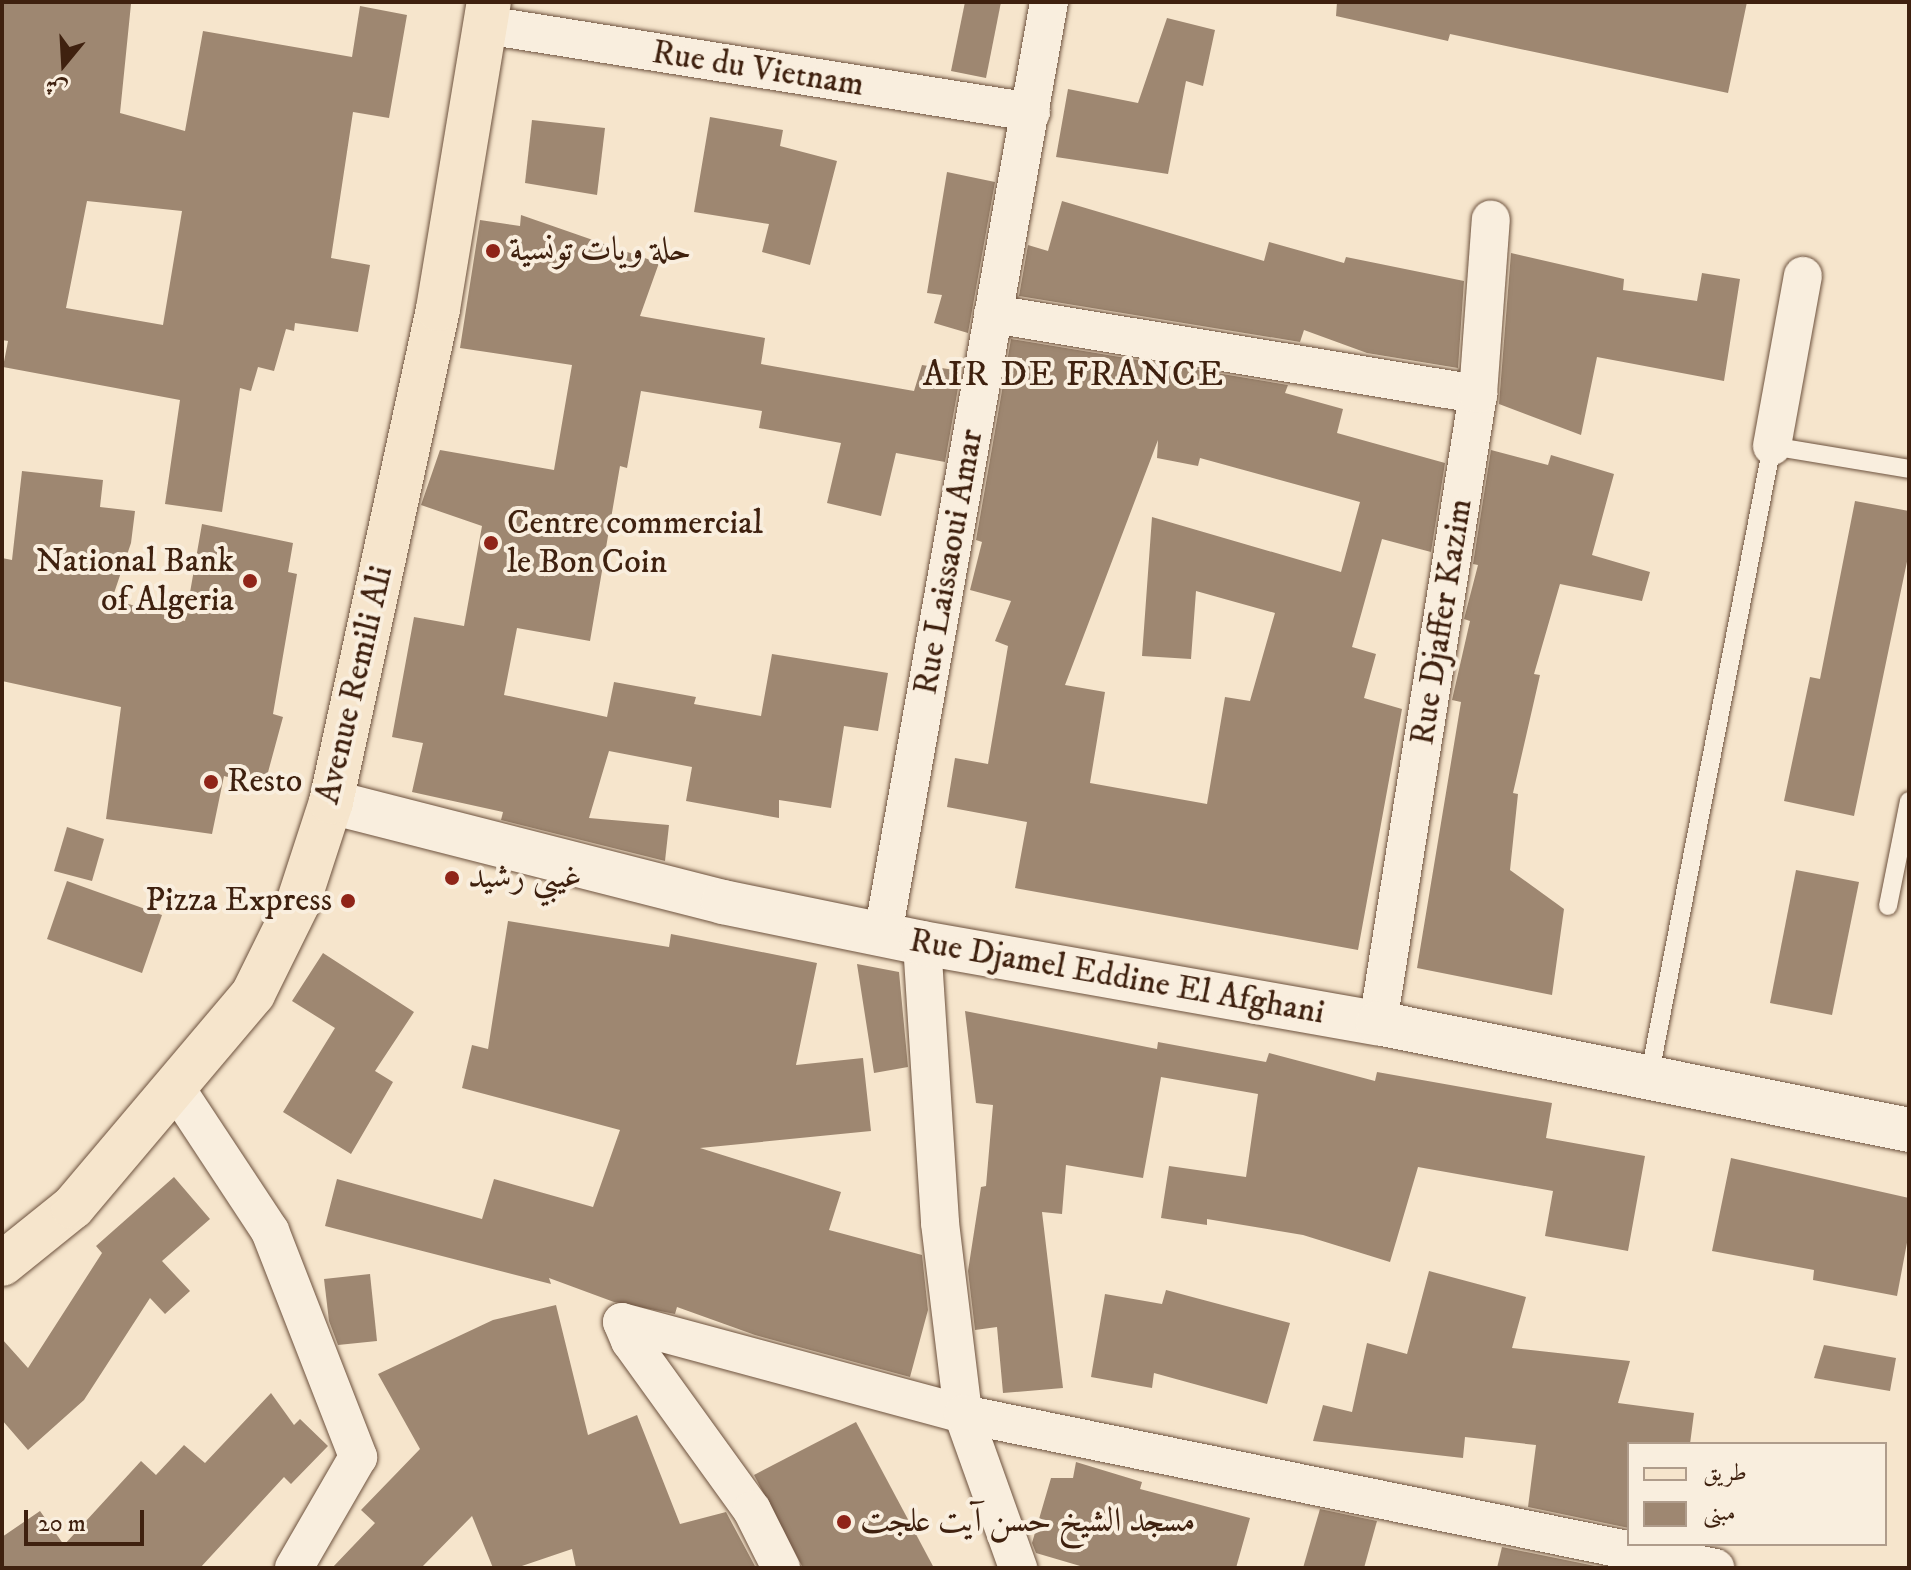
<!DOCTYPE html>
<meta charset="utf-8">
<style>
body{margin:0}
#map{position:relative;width:1911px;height:1570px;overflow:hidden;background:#f6e5cc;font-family:"IM FELL DW Pica",Amiri,serif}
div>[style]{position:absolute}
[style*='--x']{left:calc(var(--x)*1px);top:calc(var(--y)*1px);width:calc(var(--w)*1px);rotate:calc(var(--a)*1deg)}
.building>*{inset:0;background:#9e8771}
.roads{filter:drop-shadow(0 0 2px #6d523e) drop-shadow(0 0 2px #6d523e)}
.service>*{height:18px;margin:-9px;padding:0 9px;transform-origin:9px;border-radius:9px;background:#f9eede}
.minor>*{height:38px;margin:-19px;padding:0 19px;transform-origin:19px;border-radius:19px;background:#f9eede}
.secondary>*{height:44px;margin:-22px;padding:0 22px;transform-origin:22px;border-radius:22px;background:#f9eede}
.primary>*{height:44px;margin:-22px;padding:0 22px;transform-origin:22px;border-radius:22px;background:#f6e5cc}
.dots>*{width:22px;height:22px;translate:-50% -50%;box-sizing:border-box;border:4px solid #f9eede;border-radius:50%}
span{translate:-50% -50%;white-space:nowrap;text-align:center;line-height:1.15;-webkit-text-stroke:8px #f9eede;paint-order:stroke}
.street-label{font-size:34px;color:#3f210f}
.poi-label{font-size:34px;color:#3f210f}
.left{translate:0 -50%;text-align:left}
.right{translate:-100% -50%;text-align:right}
.neighbourhood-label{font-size:36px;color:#3f210f;letter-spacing:2px}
.frame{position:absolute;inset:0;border:4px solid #3f210f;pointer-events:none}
.legend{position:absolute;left:1627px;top:1442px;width:260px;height:104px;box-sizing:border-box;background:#f9eede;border:2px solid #af9c8b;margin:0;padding:10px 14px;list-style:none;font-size:24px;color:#3f210f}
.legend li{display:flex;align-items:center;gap:16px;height:40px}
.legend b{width:40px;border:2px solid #af9c8b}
.north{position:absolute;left:24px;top:24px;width:80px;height:80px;-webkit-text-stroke:6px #f9eede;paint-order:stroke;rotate:198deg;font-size:22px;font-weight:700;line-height:32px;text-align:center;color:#3f210f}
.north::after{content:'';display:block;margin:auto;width:28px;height:36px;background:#3f210f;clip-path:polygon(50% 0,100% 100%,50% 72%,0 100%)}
.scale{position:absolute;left:24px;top:1510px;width:120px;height:36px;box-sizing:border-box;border:4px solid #3f210f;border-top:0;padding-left:10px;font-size:24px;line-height:28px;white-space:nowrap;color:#3f210f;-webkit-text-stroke:6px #f9eede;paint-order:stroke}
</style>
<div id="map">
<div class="building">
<div style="clip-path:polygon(evenodd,2px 2px,131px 4px,120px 113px,185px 131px,203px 31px,352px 57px,360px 6px,407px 15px,389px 118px,353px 112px,331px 258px,370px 265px,358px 332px,295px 323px,294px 331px,286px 329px,274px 371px,258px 367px,251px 391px,240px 388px,222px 512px,165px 504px,180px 400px,3px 367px,8px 341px,2px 340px,2px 2px,87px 201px,182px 211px,163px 325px,66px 308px,87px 201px)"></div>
<div style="clip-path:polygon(965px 2px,1001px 2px,986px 78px,951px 71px)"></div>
<div style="clip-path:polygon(1337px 2px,1747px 2px,1728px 93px,1450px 34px,1448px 41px,1336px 16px)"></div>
<div style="clip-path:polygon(1167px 18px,1215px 30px,1203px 86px,1186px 81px,1168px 174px,1056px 157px,1068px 89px,1138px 103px)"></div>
<div style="clip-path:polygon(710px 117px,783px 130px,780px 146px,837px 161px,810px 265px,762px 252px,769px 224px,694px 212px)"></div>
<div style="clip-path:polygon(532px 120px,605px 128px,597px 195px,525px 183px)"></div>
<div style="clip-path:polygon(947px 172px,995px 182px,968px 333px,934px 323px,942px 295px,927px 293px)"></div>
<div style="clip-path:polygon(1062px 201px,1264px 261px,1269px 242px,1344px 263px,1346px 257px,1464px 281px,1458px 368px,1367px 353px,1304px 330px,1300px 342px,1019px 296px,1028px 245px,1048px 251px)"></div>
<div style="clip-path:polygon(521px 215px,659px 263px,640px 316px,765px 338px,761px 364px,914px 391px,922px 365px,961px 371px,945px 462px,896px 453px,881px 516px,827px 503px,841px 443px,759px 428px,762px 411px,641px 391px,627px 468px,620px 466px,590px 641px,517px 628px,504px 695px,607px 717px,614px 682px,696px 697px,694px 704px,761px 716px,772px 654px,888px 673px,878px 731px,844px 726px,831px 808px,779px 800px,779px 818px,686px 801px,692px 767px,609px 751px,589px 818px,669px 825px,665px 861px,501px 820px,503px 812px,412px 792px,423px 743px,392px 737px,414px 617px,464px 626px,482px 526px,421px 505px,440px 450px,554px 470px,572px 365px,460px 348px,480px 220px,520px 226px)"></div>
<div style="clip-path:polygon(1511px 253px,1624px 279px,1623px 290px,1697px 301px,1702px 273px,1740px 279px,1724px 381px,1597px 357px,1581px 435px,1499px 404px)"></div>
<div style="clip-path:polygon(evenodd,1011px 339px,1288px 385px,1285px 393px,1343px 409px,1337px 433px,1445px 463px,1431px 552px,1382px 539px,1352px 647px,1376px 654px,1364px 698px,1402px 709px,1358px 950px,1015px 888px,1027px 822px,947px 807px,955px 758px,988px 764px,1008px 646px,995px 641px,1011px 601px,970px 590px,982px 542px,976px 540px,1011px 339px,1158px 440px,1157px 458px,1198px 466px,1200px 458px,1360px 502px,1341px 572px,1152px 517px,1142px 656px,1191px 659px,1196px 591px,1275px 613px,1250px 701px,1225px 697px,1207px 804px,1090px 783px,1105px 692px,1065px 685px,1158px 440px)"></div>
<div style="clip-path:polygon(1491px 450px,1548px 465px,1551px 455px,1614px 474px,1592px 555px,1650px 572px,1642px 601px,1560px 584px,1534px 674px,1540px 675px,1513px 793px,1518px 794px,1510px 870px,1564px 909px,1552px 995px,1417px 968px,1461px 702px,1452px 700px,1470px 621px,1464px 619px,1478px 565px,1473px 564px)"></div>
<div style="clip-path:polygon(22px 471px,103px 480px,100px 507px,135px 511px,131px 543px,112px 599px,185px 621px,202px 524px,293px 543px,288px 572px,297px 574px,273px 714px,283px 717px,264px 787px,224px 776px,212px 834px,106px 819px,121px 707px,2px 681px,2px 558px,12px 560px)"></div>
<div style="clip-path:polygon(1855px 501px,1909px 511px,1909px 552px,1854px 816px,1784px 801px,1810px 677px,1820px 679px)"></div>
<div style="clip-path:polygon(67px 827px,104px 839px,92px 881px,54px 871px)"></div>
<div style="clip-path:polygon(1796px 870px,1859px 882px,1832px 1015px,1770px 1003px)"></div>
<div style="clip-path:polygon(67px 881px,162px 915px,142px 973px,47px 939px)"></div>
<div style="clip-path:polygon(508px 921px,669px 947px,671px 934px,817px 963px,796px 1065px,863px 1058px,871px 1131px,700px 1148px,841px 1192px,829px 1230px,922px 1255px,928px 1310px,910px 1377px,755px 1335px,677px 1307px,675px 1314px,614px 1302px,549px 1278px,551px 1284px,325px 1226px,337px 1179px,482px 1219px,494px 1179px,593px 1207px,620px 1130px,462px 1088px,472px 1045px,488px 1049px)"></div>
<div style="clip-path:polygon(323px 953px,414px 1012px,375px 1071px,393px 1082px,351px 1154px,283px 1112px,335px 1028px,292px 1001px)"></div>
<div style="clip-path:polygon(857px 964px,899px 972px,908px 1067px,874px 1073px)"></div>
<div style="clip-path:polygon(965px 1011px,1157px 1049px,1158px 1042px,1266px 1062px,1269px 1053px,1375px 1081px,1377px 1072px,1552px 1103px,1546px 1138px,1645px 1156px,1628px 1251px,1545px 1236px,1553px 1191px,1418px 1167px,1390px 1262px,1303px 1235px,1207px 1219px,1207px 1225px,1161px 1218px,1169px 1166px,1246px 1177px,1258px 1094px,1161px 1077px,1143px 1178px,1066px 1165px,1062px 1214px,1042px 1212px,1063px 1388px,1003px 1393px,997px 1327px,975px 1330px,968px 1271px,981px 1187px,986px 1186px,993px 1105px,976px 1103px)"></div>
<div style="clip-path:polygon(1731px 1158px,1909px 1198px,1909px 1232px,1897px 1296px,1813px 1280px,1814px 1270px,1712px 1251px)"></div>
<div style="clip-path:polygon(174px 1177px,210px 1219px,162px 1261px,190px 1291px,165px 1314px,150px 1298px,84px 1400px,28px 1450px,2px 1420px,2px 1339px,28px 1368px,102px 1253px,96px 1246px)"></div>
<div style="clip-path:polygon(1429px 1271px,1526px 1297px,1512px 1348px,1630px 1361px,1618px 1403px,1694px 1413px,1690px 1444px,1629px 1444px,1629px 1528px,1528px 1507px,1536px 1445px,1465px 1437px,1463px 1458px,1313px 1441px,1323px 1405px,1352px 1412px,1367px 1343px,1407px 1354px)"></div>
<div style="clip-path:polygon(370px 1274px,377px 1341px,338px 1345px,329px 1321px,324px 1279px)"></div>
<div style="clip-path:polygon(1166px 1290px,1290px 1323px,1267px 1404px,1154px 1373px,1152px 1388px,1091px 1377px,1105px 1294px,1162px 1304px)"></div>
<div style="clip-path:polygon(556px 1305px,588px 1435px,637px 1415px,680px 1524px,726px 1512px,756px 1568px,576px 1568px,572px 1549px,516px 1568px,493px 1568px,472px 1516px,421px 1568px,332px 1568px,375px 1523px,361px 1510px,420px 1449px,378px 1374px,493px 1320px)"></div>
<div style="clip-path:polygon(1824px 1345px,1896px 1358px,1890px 1391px,1814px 1378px)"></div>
<div style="clip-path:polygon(271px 1393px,294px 1425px,300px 1419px,328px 1446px,291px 1484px,284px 1477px,200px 1568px,2px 1568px,2px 1537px,40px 1511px,64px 1545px,141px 1461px,156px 1475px,184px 1445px,205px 1463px)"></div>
<div style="clip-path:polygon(856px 1422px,934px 1568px,803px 1568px,754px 1475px)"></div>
<div style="clip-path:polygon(1076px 1462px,1142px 1482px,1140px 1489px,1250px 1518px,1236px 1568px,1087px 1568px,1036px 1553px,1032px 1543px,1051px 1478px,1073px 1478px)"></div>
<div style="clip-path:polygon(1320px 1509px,1377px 1521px,1364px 1568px,1303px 1568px)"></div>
<div style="clip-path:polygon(1502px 1547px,1605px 1568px,1497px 1568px)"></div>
</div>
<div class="roads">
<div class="service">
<div style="--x:1888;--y:906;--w:107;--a:-78.7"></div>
<div style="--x:1649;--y:1078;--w:644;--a:-78.99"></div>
<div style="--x:1772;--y:446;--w:139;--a:9.5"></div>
</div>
<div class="minor">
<div style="--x:486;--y:25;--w:552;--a:9.07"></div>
<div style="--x:993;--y:314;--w:492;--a:9.4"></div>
<div style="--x:1772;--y:446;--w:173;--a:-79.7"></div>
<div style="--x:883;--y:934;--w:947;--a:-79.9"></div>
<div style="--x:922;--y:943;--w:281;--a:86.3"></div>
<div style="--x:940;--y:1223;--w:192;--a:83.1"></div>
<div style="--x:963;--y:1414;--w:164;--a:70.3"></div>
<div style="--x:1378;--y:1023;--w:637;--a:-80.97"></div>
<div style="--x:1478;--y:394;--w:175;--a:-85.8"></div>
<div style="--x:175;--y:1087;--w:173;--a:56.6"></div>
<div style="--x:270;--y:1231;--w:243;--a:68.7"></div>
<div style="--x:358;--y:1457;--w:128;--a:120"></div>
<div style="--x:622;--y:1322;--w:353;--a:15.1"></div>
<div style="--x:963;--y:1414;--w:768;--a:11.57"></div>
<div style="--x:622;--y:1322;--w:21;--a:67"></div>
<div style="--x:630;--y:1341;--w:208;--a:54.2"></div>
<div style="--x:752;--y:1510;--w:65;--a:63.4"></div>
</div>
<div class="secondary">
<div style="--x:331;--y:802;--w:405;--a:14.3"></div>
<div style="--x:723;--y:902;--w:203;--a:11.6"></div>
<div style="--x:922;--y:943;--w:463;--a:10"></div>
<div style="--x:1378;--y:1023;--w:542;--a:11.39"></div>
</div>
<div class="primary">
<div style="--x:2;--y:1264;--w:91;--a:-38.8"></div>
<div style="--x:73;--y:1207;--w:279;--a:-49.8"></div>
<div style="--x:253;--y:994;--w:102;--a:-63.7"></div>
<div style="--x:298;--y:903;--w:106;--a:-71.9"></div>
<div style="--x:331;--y:802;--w:504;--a:-77.75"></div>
<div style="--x:438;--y:309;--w:311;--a:-80.6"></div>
</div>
</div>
<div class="dots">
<div style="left:493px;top:251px;background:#8f2418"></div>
<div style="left:491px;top:543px;background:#8f2418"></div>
<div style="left:250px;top:581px;background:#8f2418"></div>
<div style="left:211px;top:782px;background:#8f2418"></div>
<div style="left:452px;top:878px;background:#8f2418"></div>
<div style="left:348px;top:901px;background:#8f2418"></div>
<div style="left:844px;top:1522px;background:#8f2418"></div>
</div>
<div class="street-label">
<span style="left:758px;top:69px;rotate:9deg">Rue du Vietnam</span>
<span style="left:949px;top:562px;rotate:-80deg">Rue Laissaoui Amar</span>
<span style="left:1442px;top:622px;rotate:-81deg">Rue Djaffer Kazim</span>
<span style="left:355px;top:685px;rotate:-77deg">Avenue Remili Ali</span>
<span style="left:1117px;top:977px;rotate:10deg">Rue Djamel Eddine El Afghani</span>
</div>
<div class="poi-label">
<span class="left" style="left:509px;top:251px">حلة ويات تونسية</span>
<span class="left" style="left:507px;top:543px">Centre commercial<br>le Bon Coin</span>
<span class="right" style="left:234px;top:581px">National Bank<br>of Algeria</span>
<span class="left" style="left:227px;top:782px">Resto</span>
<span class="left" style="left:468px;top:878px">غيبي رشيد</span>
<span class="right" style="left:332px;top:901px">Pizza Express</span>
<span class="left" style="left:860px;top:1522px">مسجد الشيخ حسن آيت علجت</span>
</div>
<div class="neighbourhood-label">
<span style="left:1074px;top:375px">AIR DE FRANCE</span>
</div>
<div class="frame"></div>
<ul class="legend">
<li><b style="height:10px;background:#f6e5cc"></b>طريق</li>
<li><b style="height:22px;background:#9e8771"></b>مبنى</li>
</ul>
<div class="north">ش</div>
<div class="scale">20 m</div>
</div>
